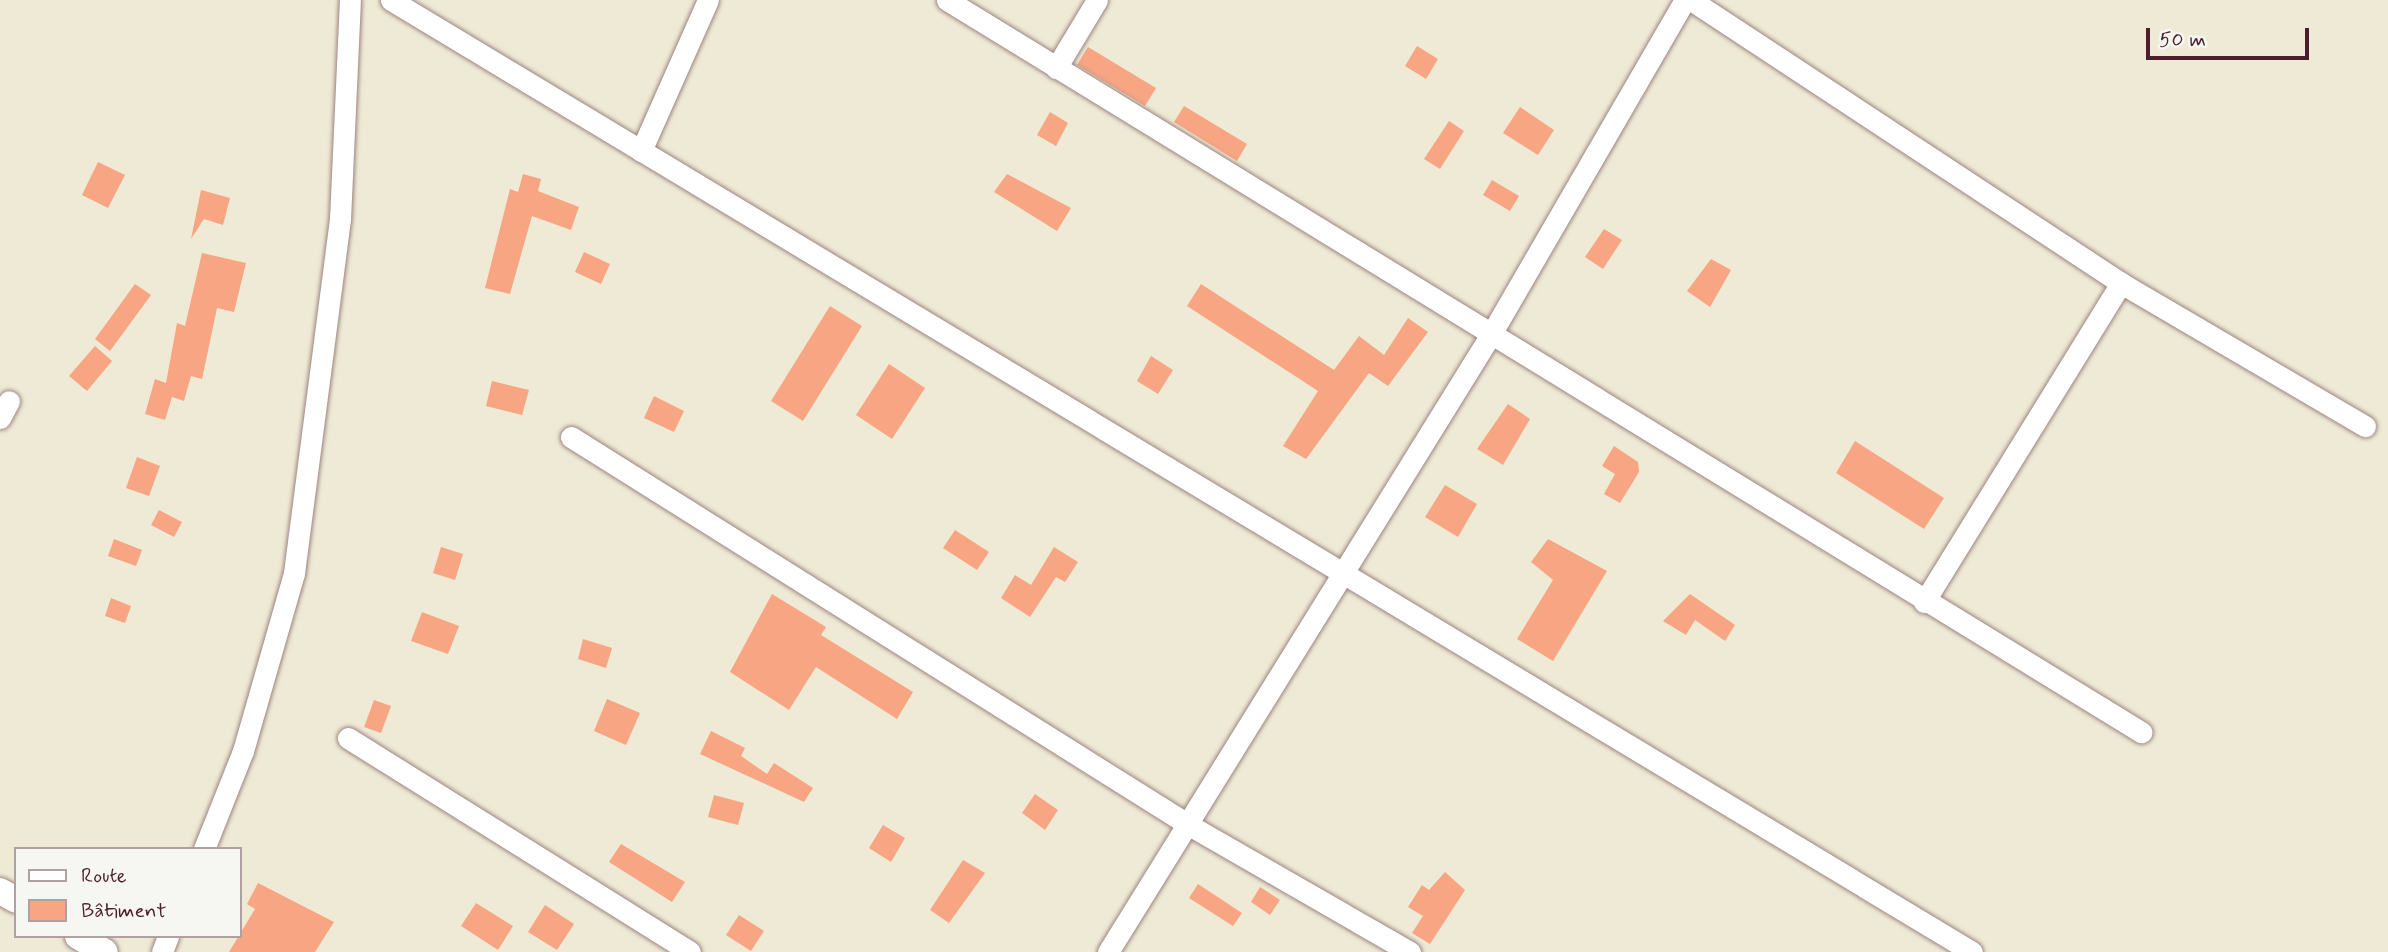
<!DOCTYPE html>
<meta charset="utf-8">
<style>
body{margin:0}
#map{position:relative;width:2388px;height:952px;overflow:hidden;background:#efead5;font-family:Mynerve,sans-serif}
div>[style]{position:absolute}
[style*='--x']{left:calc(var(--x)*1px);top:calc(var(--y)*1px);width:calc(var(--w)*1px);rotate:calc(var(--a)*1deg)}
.building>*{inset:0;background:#f7a583}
.roads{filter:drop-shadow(0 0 2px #9c8480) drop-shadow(0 0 2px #9c8480)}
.minor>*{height:21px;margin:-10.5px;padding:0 10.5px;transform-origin:10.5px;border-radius:10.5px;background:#fff}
.major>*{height:26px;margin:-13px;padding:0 13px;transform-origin:13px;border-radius:13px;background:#fff}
span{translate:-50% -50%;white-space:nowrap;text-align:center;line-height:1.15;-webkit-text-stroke:5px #f6f6f2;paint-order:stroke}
.legend{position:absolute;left:14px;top:847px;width:228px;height:91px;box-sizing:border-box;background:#f6f6f2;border:2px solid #b1a0a2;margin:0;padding:9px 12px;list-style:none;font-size:21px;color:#4a1f2b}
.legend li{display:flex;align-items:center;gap:14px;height:35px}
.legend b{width:35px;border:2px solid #b1a0a2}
.scale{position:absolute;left:2146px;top:28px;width:163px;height:32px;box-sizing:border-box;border:4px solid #4a1f2b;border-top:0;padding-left:9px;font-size:21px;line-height:24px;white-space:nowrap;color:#4a1f2b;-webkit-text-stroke:5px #f6f6f2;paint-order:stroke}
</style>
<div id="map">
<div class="building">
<div style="clip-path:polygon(1417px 46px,1438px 59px,1426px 79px,1405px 66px)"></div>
<div style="clip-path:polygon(1088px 47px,1156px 88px,1145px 106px,1077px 65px)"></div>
<div style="clip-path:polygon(1184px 106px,1247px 144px,1237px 161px,1174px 122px)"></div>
<div style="clip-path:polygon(1520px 107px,1554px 130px,1538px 155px,1503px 133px)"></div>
<div style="clip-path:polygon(1050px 112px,1068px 123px,1056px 146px,1037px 135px)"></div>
<div style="clip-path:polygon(1449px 121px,1464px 131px,1440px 169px,1424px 159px)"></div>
<div style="clip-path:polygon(98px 162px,125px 175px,108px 208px,82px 195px)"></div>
<div style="clip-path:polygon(523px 174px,541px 179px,538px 191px,579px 207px,571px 230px,532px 216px,510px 294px,485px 288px,510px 189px,518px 192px)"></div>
<div style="clip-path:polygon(1007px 174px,1071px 208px,1057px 231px,994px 192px)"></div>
<div style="clip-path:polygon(1492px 180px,1519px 196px,1510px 211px,1483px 195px)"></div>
<div style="clip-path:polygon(201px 190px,230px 198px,223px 225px,204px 219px,191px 239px)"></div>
<div style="clip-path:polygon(1604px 229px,1622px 240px,1603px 269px,1585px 257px)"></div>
<div style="clip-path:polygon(584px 252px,610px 264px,601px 284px,575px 272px)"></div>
<div style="clip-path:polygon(202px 253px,246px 263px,234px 312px,217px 308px,202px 379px,191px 376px,184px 401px,172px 397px,165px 420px,145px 414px,155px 379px,166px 383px,177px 323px,185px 326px)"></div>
<div style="clip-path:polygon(1711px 259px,1731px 270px,1710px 307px,1687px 291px)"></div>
<div style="clip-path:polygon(135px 284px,151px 295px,110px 351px,95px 339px)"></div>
<div style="clip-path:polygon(1201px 284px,1334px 370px,1359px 336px,1384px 355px,1408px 318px,1428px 332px,1388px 386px,1369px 373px,1306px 459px,1283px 446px,1318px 391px,1187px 306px)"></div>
<div style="clip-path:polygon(830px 306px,862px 326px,803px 421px,771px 401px)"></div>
<div style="clip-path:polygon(95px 346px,112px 361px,87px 391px,69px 376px)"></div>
<div style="clip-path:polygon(1151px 356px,1173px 370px,1158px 394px,1137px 381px)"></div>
<div style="clip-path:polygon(889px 364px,925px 388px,892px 439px,856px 415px)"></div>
<div style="clip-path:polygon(492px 381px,529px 390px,522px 415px,486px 406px)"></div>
<div style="clip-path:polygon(654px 396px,684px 411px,674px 432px,644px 418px)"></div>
<div style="clip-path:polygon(1508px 404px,1530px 419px,1503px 465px,1477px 449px)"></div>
<div style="clip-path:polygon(1855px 441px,1944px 498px,1924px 529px,1836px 473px)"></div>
<div style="clip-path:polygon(1614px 446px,1638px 462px,1639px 472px,1620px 503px,1604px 494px,1615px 474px,1602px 466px)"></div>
<div style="clip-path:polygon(137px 457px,160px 466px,149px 496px,126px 488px)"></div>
<div style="clip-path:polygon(1445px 485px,1477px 504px,1458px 537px,1425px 517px)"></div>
<div style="clip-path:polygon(159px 510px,182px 522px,174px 537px,151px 525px)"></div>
<div style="clip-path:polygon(955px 530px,989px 552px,977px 570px,943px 548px)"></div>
<div style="clip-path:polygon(114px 539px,142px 550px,136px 566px,108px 556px)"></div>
<div style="clip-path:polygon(1548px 539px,1607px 571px,1553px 661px,1517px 639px,1553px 580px,1531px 562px)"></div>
<div style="clip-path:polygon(441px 547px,463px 554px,455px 580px,433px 573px)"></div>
<div style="clip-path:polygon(1054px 547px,1078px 562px,1065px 582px,1056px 577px,1030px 617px,1001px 598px,1015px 575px,1031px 585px)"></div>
<div style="clip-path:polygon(772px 594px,826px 627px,821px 635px,913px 692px,897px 719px,816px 667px,789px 710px,730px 672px)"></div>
<div style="clip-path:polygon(1690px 594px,1735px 625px,1725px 641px,1695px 620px,1686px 635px,1663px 621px)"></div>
<div style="clip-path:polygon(111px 598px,131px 606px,125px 623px,105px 616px)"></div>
<div style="clip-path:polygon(422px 612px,459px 626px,448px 654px,411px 641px)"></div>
<div style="clip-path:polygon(583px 639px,612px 648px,606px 668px,578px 659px)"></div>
<div style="clip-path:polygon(607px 699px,640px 713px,626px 745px,594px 731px)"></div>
<div style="clip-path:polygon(374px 700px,391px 706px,381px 733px,364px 727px)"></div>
<div style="clip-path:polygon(711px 731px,745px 748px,741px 756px,767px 774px,774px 763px,813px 788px,804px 802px,700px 754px)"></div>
<div style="clip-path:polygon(1035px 794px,1058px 810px,1045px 830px,1022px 813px)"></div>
<div style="clip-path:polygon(714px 795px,744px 803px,738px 825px,708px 817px)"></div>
<div style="clip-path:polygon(883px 825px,905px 838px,891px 862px,869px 848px)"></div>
<div style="clip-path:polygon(621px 844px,685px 882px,672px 902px,609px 862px)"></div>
<div style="clip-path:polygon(963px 860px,985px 873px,949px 923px,930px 910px)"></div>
<div style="clip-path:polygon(1445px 872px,1465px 890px,1430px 944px,1412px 933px,1423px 916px,1408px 907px,1422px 885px,1429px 890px)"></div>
<div style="clip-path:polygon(258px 883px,334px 922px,315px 952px,229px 952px,255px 909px,247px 904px)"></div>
<div style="clip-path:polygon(1198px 884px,1242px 913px,1233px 926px,1189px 898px)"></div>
<div style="clip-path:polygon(1260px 887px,1280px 900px,1270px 915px,1251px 902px)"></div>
<div style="clip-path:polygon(476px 903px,513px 926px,498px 950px,461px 926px)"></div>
<div style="clip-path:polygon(545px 905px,574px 924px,557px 950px,528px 932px)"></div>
<div style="clip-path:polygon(739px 915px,764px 931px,751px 951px,726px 935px)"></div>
</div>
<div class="roads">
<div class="minor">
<div style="--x:391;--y:0;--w:1845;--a:31.05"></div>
<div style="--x:947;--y:0;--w:1401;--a:31.51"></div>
<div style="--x:1691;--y:0;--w:515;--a:33.35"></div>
<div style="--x:2121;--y:283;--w:283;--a:30.4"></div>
<div style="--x:1056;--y:68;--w:79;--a:-58.9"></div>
<div style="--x:641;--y:151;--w:165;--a:-66.1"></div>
<div style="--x:0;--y:418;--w:19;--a:-62"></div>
<div style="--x:571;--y:437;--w:730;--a:32.12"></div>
<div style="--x:1189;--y:825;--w:255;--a:29.9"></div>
<div style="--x:1924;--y:602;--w:375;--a:-58.3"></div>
<div style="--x:348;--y:738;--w:403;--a:32"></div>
<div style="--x:204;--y:849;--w:105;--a:-68.3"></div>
<div style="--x:243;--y:751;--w:185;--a:-74"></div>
<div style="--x:294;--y:573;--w:357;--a:-82.6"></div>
<div style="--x:340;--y:219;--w:219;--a:-87.4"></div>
<div style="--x:162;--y:952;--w:17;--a:-69"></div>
<div style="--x:1108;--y:952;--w:725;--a:-58.2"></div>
<div style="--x:1490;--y:336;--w:388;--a:-59.9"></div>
</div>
<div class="major">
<div style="--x:0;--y:891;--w:18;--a:29"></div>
<div style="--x:78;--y:936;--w:31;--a:31"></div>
</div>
</div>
<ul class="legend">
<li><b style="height:9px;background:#fff"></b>Route</li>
<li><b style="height:19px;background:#f7a583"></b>Bâtiment</li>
</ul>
<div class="scale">50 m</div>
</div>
